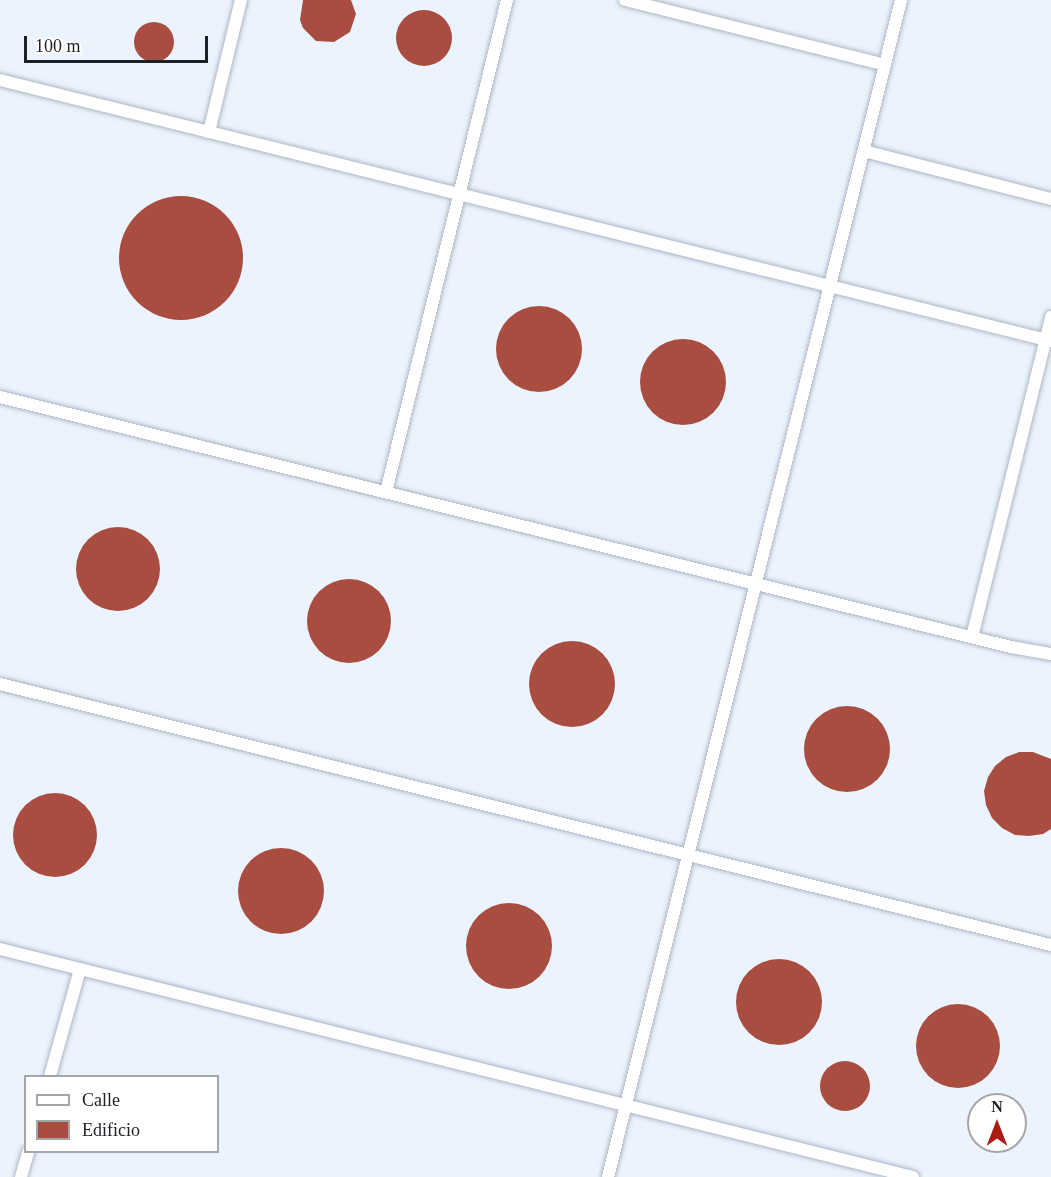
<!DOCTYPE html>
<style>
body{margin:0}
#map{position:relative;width:1051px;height:1177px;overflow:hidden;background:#ebf3fe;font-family:"Times New Roman",serif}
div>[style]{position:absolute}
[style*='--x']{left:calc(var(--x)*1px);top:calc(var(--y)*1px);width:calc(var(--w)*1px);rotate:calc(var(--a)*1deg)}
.building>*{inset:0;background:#a94d41}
.round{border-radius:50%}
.roads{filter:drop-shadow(0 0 2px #adb7c4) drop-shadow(0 0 2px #adb7c4)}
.minor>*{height:12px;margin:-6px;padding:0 6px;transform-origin:6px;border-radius:6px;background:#fff}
span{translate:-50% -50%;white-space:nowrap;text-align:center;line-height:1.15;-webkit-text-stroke:6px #fff;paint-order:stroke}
.legend{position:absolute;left:24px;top:1075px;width:195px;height:78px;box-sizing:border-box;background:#fff;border:2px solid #a5a6a8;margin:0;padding:8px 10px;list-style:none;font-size:18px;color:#1d2126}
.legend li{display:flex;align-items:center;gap:12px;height:30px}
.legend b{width:30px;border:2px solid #a5a6a8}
.north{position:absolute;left:967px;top:1093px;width:60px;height:60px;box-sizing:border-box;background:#fff;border:2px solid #a5a6a8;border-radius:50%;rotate:0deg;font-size:16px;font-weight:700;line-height:24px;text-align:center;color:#1d2126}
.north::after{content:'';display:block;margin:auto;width:21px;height:27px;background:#ac1b12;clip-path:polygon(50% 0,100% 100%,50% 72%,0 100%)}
.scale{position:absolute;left:24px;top:36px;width:184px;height:27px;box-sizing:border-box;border:3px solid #1d2126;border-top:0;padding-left:8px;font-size:18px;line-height:21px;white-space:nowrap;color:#1d2126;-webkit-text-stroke:4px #fff;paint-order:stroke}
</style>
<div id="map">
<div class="building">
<div style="clip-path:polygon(303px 0,351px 0,356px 14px,350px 32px,334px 42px,316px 41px,303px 28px,300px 20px)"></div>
<div class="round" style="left:396px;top:10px;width:56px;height:56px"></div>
<div class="round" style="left:134px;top:22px;width:40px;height:40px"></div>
<div class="round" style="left:119px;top:196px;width:124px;height:124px"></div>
<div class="round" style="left:496px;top:306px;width:86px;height:86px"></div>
<div class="round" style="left:640px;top:339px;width:86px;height:86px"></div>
<div class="round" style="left:76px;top:527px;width:84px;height:84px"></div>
<div class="round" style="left:307px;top:579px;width:84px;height:84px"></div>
<div class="round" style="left:529px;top:641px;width:86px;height:86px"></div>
<div class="round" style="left:804px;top:706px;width:86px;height:86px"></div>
<div style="clip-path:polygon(1019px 752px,1033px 752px,1051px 759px,1051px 829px,1043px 834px,1029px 836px,1015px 835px,1002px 828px,992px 818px,986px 805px,984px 791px,988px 777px,995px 766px,1006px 757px)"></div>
<div class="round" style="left:13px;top:793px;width:84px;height:84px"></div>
<div class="round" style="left:238px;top:848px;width:86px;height:86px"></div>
<div class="round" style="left:466px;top:903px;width:86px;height:86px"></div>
<div class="round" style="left:736px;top:959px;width:86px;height:86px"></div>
<div class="round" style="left:916px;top:1004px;width:84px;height:84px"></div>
<div class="round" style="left:820px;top:1061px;width:50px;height:50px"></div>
</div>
<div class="roads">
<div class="minor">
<div style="--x:625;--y:0;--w:268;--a:14"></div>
<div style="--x:0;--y:80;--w:1083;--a:13.95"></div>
<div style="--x:209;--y:132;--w:136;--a:-76.4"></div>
<div style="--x:864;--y:151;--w:193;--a:14.4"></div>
<div style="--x:0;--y:397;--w:1041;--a:13.89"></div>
<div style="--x:1011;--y:647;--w:41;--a:9.9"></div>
<div style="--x:386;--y:492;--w:507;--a:-76.18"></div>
<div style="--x:972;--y:637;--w:330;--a:-76.1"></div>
<div style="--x:0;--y:684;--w:1083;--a:13.95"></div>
<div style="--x:0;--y:949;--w:941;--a:14.02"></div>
<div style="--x:50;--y:1076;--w:111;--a:-74.3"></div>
<div style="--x:21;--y:1177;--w:26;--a:-74"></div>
<div style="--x:608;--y:1177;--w:1213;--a:-76.02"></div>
</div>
</div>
<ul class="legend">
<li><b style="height:8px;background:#fff"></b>Calle</li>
<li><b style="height:16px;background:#a94d41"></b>Edificio</li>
</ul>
<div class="north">N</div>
<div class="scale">100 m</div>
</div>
